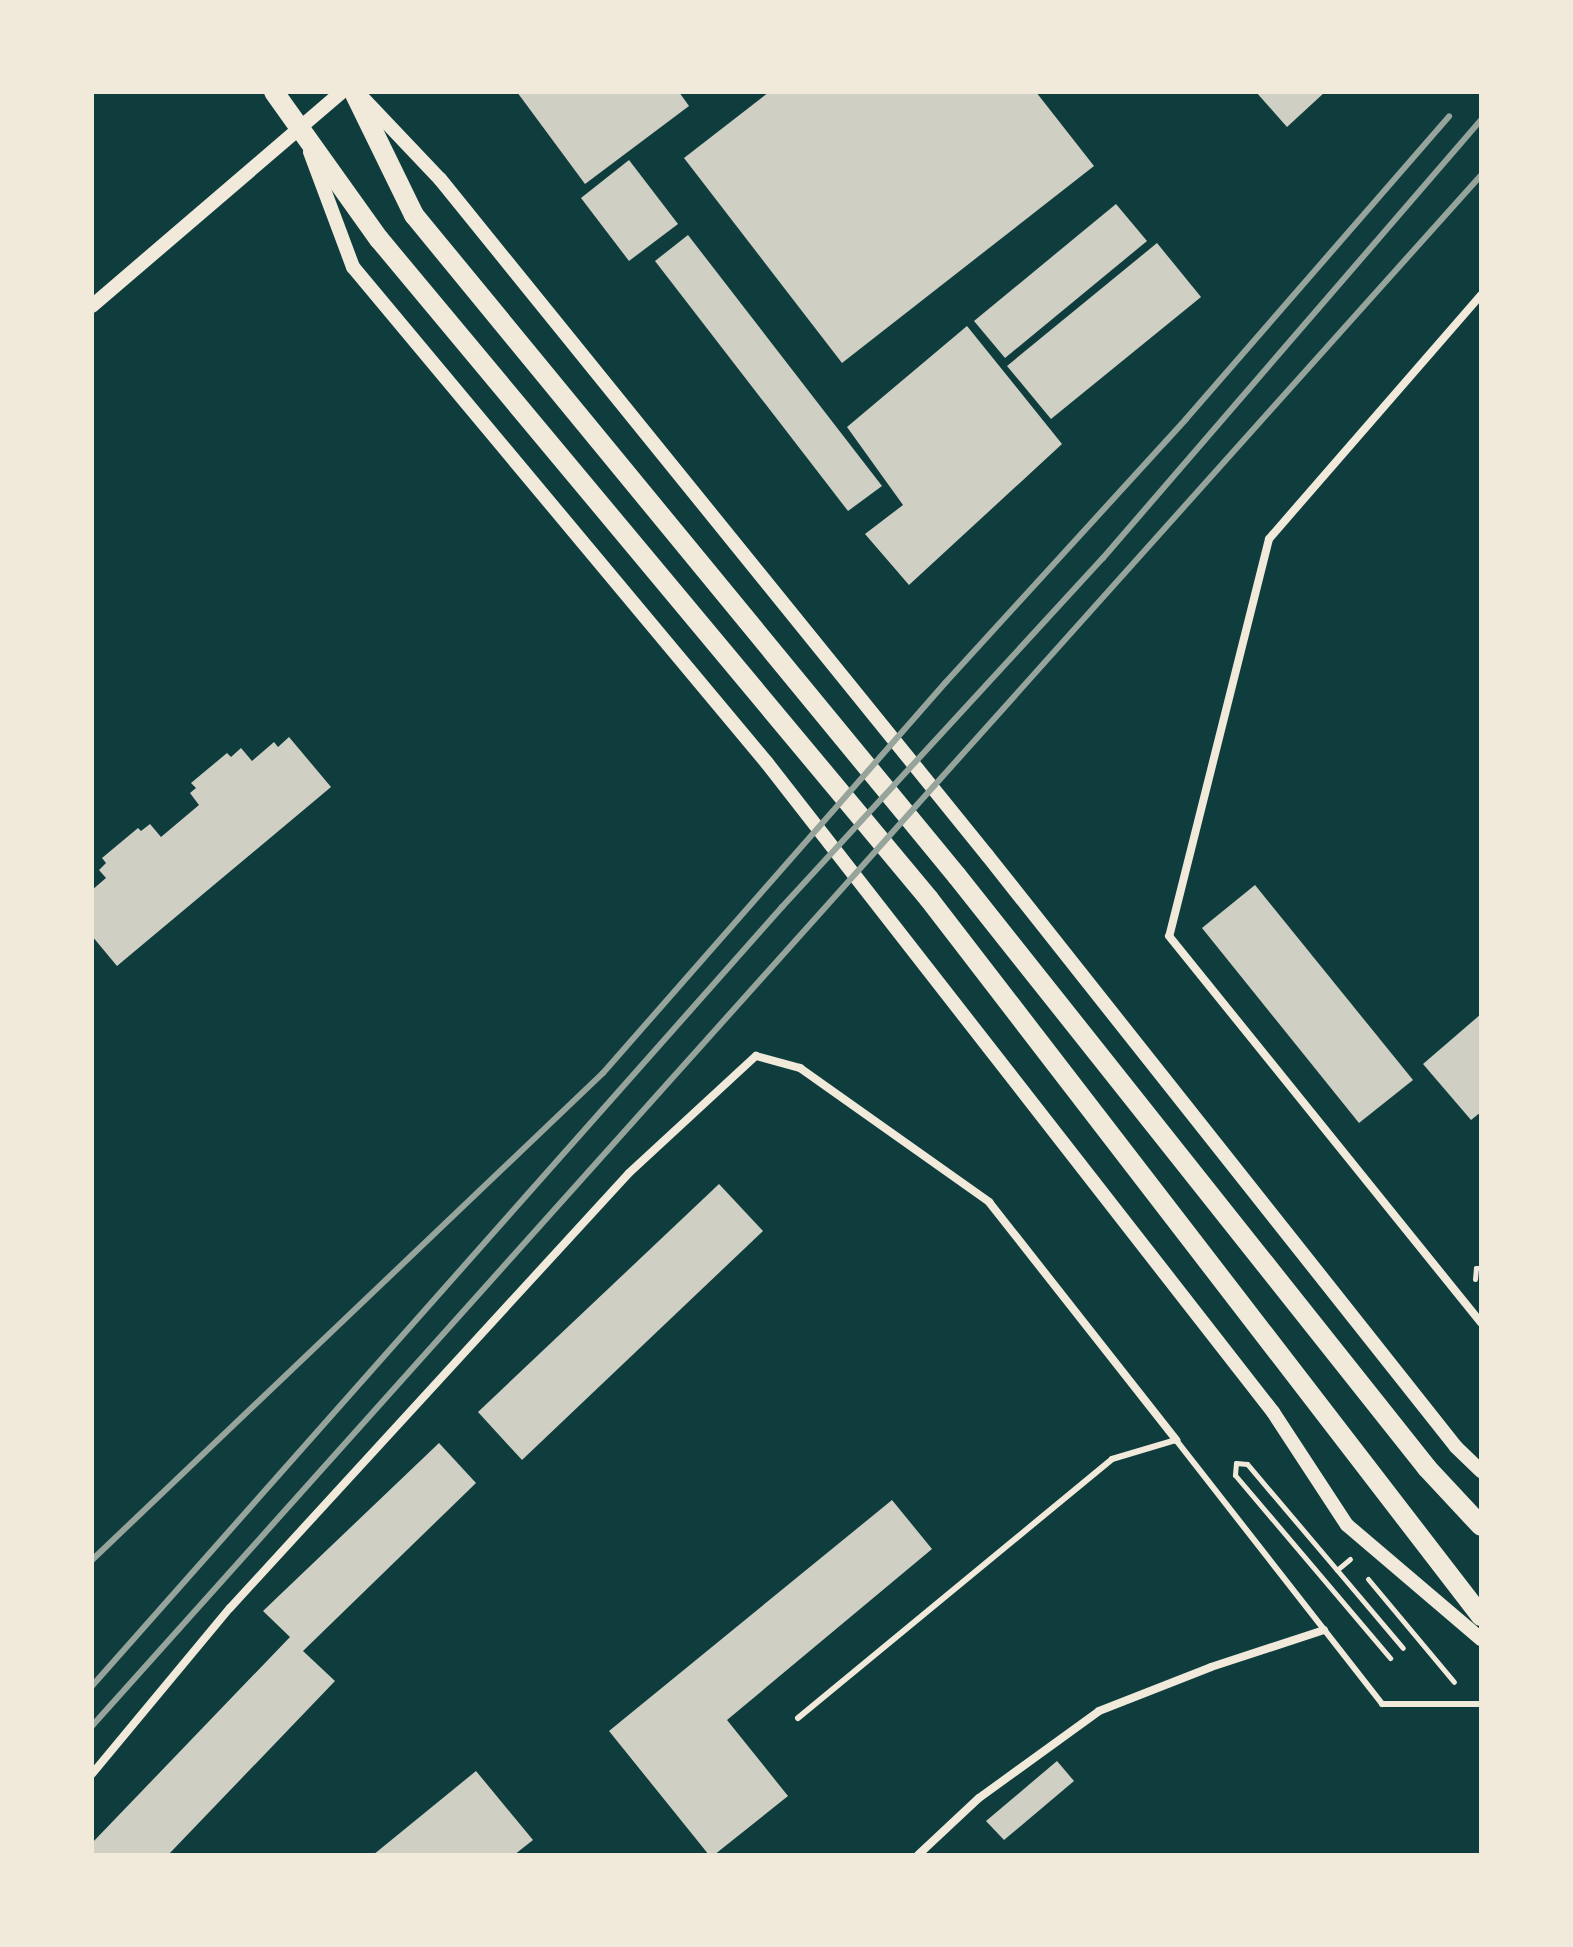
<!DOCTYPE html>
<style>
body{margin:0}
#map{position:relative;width:1573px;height:1947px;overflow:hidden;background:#0f3d3e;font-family:"Crimson Pro",serif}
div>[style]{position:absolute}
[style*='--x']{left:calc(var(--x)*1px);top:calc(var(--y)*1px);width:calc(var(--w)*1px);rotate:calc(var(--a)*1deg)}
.building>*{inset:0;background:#cfcfc3}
.path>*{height:5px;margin:-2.5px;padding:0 2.5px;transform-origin:2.5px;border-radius:2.5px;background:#f1e9da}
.service>*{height:6px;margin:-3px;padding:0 3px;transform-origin:3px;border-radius:3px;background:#f1e9da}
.minor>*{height:8px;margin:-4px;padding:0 4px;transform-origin:4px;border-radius:4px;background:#f1e9da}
.tertiary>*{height:14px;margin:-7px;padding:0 7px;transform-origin:7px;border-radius:7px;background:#f1e9da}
.primary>*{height:20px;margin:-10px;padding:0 10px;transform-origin:10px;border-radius:10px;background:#f1e9da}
.rail>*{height:6px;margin:-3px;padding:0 3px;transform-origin:3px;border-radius:3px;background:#97a49c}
span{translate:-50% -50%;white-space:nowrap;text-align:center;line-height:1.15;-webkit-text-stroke:7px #f1e9da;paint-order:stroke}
.frame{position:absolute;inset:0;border:94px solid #f1e9da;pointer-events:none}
</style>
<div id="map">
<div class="building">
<div style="clip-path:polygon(517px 92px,679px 92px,689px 106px,585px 184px)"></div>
<div style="clip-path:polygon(769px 92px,1036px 92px,1094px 166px,842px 363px,684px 158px)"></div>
<div style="clip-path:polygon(1256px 92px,1325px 92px,1287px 127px)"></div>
<div style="clip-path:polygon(629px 160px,678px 224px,629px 261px,581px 198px)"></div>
<div style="clip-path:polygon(1116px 204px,1147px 241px,1005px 358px,974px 321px)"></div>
<div style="clip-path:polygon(688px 235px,882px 486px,848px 511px,655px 261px)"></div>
<div style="clip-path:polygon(1157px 243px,1201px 297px,1051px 419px,1007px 366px)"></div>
<div style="clip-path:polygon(967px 326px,1062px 444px,909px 585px,865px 534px,903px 505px,847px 427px)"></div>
<div style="clip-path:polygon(289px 737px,331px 787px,117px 966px,92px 936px,92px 890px,106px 878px,99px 870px,106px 863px,102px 858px,138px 828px,141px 831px,150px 824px,161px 837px,199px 805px,190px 793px,196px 788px,191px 783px,227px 753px,231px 757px,241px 748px,252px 761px,274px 742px,278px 747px)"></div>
<div style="clip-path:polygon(1255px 885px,1413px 1080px,1359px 1123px,1202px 928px)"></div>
<div style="clip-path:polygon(1481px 1014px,1481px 1112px,1471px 1120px,1423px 1064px)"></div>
<div style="clip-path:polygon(719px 1184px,763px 1231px,522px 1460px,478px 1412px)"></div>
<div style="clip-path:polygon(439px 1443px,476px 1483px,303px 1651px,335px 1681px,168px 1855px,92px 1855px,92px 1843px,290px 1637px,263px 1611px)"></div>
<div style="clip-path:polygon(892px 1500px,932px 1549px,727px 1720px,788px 1796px,714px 1855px,709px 1855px,609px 1731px)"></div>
<div style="clip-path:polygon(1057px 1761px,1074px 1781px,1004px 1840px,986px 1821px)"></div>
<div style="clip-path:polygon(476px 1771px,533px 1840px,514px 1855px,373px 1855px)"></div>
</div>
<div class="path">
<div style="--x:1475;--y:1279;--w:11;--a:-85"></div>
<div style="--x:1476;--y:1268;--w:5;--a:0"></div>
<div style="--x:1350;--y:1559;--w:17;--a:140"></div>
<div style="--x:1337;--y:1570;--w:139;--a:-130.3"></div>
<div style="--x:1247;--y:1464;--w:11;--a:-175"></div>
<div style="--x:1236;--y:1463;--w:12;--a:95"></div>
<div style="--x:1235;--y:1475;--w:240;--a:49.7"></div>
<div style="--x:1337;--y:1570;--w:102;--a:49.8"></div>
<div style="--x:1368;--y:1579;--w:134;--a:50.1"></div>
</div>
<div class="service">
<div style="--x:798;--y:1718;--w:407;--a:-39.5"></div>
<div style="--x:1112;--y:1459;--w:67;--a:-16.5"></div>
<div style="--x:1176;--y:1440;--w:335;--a:52"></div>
<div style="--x:1382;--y:1704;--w:99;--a:0"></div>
</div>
<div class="minor">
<div style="--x:1481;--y:295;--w:323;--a:131"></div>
<div style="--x:1269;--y:539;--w:409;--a:104.1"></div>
<div style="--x:1169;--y:936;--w:497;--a:51.1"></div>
<div style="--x:92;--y:1774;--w:216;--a:-50.3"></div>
<div style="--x:230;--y:1608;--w:590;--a:-47.47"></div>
<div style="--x:629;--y:1173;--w:173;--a:-42.7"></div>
<div style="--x:756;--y:1056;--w:46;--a:15.3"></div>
<div style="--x:800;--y:1068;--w:232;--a:35.3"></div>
<div style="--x:989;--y:1202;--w:303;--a:51.8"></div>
<div style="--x:918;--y:1855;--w:83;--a:-43.1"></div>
<div style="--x:979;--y:1798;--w:148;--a:-35.9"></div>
<div style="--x:1099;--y:1711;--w:120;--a:-21.4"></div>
<div style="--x:1211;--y:1667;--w:119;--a:-18.1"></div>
</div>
<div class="tertiary">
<div style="--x:363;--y:98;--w:112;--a:46.5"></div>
<div style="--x:440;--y:179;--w:870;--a:51.02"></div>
<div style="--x:987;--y:855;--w:755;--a:51.61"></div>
<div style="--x:1456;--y:1447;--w:35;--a:44"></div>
<div style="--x:310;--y:152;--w:123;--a:69.5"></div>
<div style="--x:353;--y:267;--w:646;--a:50.15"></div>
<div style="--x:767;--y:763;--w:823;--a:52.06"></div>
<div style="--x:1273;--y:1412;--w:135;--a:56.8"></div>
<div style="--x:1347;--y:1525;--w:176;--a:40.4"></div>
<div style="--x:92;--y:306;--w:329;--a:-40.6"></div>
</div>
<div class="primary">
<div style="--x:274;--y:92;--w:181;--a:54.5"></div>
<div style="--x:379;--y:239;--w:859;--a:50.19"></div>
<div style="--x:929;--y:899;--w:905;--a:52.41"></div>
<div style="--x:354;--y:92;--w:137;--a:64"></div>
<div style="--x:414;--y:215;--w:855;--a:50.6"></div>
<div style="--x:957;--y:876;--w:756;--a:51.55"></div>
<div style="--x:1427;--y:1468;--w:79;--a:47"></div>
</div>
<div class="rail">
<div style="--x:92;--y:1560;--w:706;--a:-43.62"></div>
<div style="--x:603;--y:1073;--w:520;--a:-48.74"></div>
<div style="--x:946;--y:682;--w:356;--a:-47.6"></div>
<div style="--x:1186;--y:419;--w:401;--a:-49"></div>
<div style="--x:92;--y:1686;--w:1041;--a:-48.47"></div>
<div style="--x:782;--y:907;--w:474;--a:-47.4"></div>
<div style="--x:1103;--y:558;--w:579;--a:-49.21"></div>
<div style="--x:92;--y:1726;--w:2082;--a:-48.15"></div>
</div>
<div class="frame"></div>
</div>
